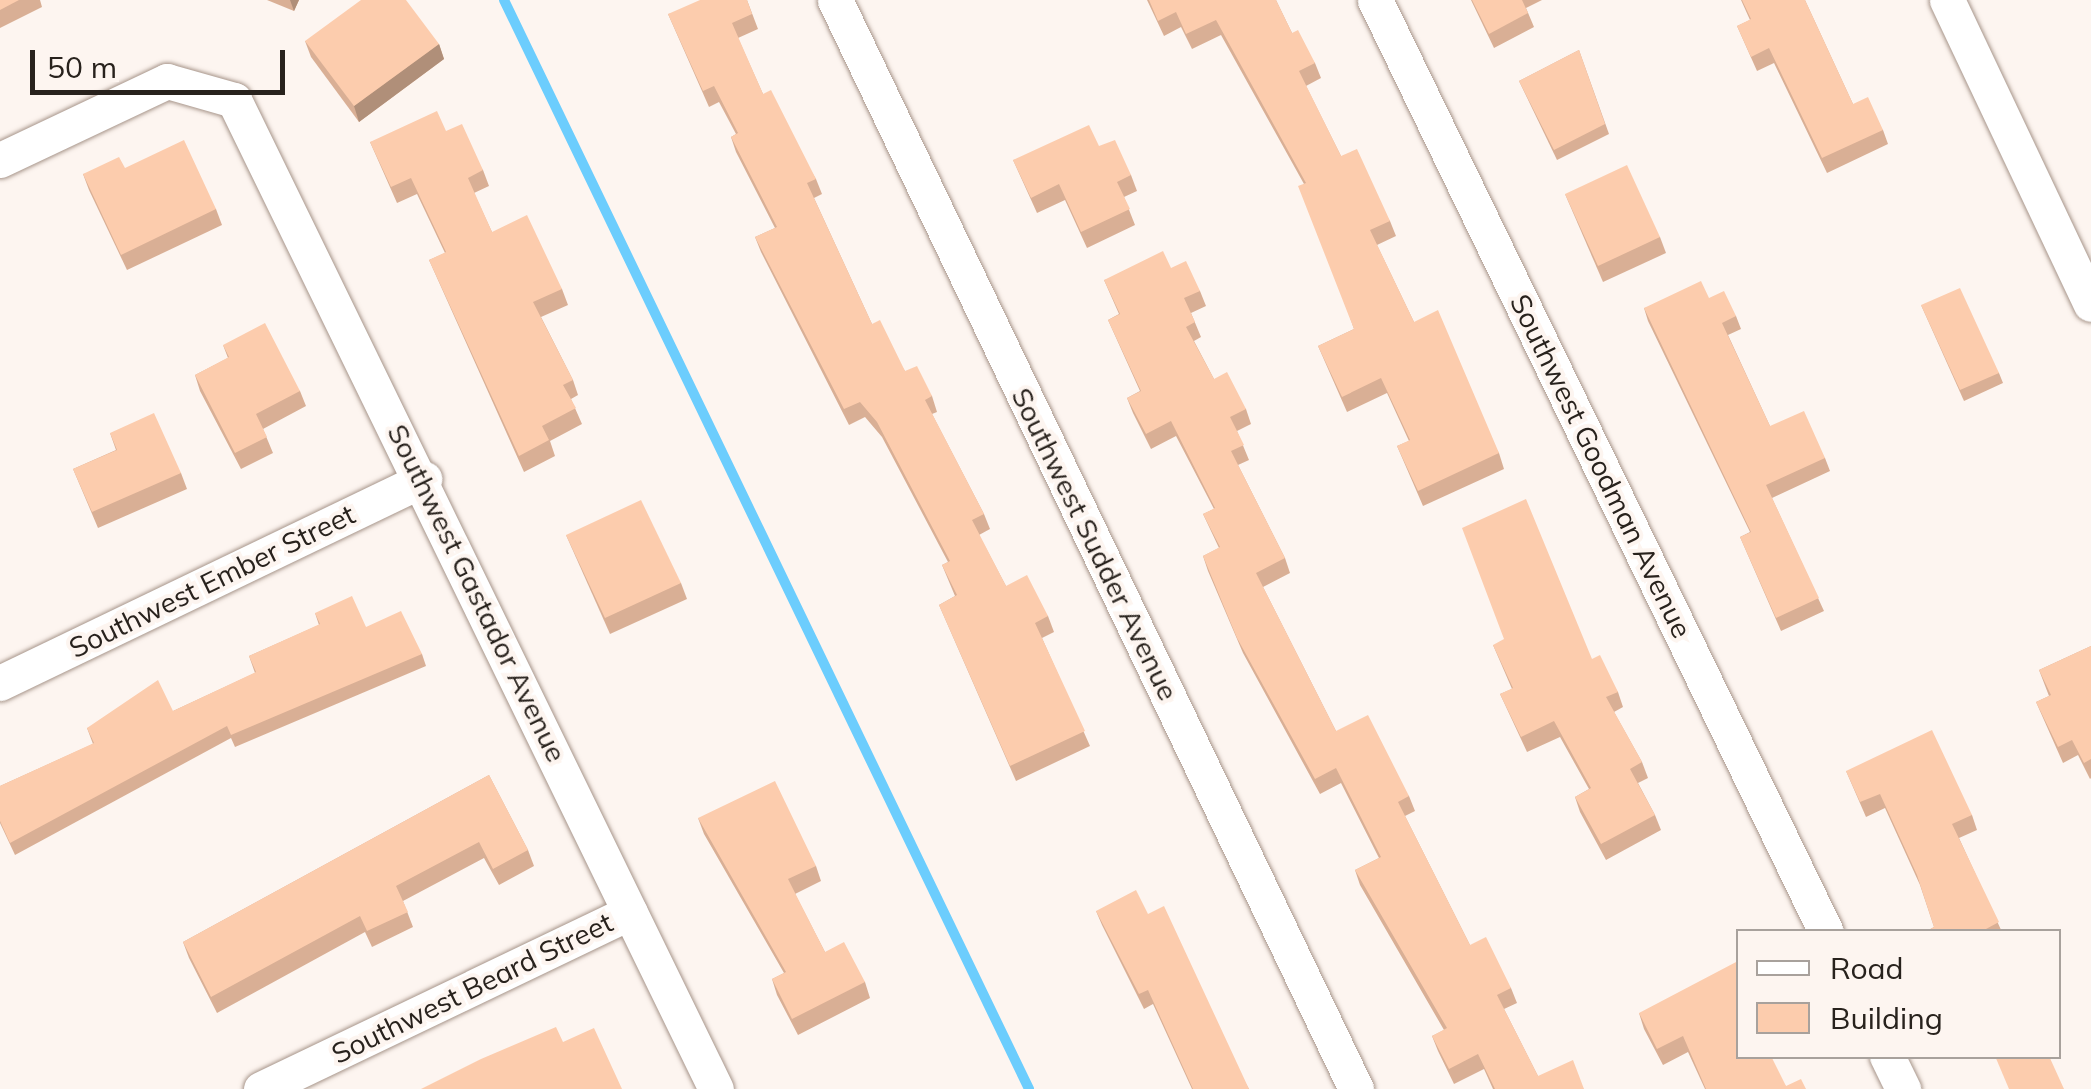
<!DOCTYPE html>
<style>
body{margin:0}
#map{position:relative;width:2091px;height:1089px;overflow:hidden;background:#fdf5f0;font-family:Mulish,sans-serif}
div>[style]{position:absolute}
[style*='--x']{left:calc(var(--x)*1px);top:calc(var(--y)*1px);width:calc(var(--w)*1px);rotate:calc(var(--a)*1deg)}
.stream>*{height:10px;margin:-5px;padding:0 5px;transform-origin:5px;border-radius:5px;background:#6ccdfd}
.roads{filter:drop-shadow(0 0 2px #a7958a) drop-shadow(0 0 2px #a7958a)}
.minor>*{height:35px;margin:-17.5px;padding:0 17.5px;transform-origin:17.5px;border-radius:17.5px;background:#fff}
.wall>*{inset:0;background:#d9af95}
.shaded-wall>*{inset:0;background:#b08f79}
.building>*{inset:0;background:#fcccad}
span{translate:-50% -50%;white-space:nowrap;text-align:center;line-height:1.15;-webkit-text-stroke:8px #fdf5f0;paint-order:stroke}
.street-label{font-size:28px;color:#28221d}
.legend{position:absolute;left:1736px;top:929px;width:325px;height:130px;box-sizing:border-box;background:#fdf5f0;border:2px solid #a8a19c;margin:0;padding:12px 18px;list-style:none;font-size:30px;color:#28221d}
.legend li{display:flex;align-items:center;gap:20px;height:50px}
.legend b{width:50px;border:2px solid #a8a19c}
.scale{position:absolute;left:30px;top:50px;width:255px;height:45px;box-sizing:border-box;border:5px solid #28221d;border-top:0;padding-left:12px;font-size:30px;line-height:35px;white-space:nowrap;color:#28221d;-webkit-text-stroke:8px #fdf5f0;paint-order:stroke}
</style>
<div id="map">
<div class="stream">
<div style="--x:504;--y:0;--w:1209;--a:64.26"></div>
</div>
<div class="roads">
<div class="minor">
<div style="--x:835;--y:0;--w:1207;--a:64.43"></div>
<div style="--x:1375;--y:0;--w:1035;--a:64.18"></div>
<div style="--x:1947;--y:0;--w:336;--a:64.7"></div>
<div style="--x:0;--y:160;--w:185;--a:-25.3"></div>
<div style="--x:167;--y:81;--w:70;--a:15.8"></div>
<div style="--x:234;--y:100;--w:1100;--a:64.02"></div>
<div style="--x:0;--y:683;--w:471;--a:-25.7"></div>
<div style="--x:1887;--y:1056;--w:37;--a:64"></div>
<div style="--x:261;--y:1089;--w:409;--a:-25.6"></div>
</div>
</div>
<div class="wall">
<div style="clip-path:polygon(0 0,40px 0,42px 7px,0 28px)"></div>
<div style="clip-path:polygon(267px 0,299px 0,294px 11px)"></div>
<div style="clip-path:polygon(747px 0,758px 29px,738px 38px,763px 94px,816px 179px,822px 194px,814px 198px,872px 324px,905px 371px,932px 396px,937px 412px,932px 414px,984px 514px,990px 529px,979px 535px,1006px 586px,1048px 616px,1054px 632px,1042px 638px,1090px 746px,1016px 781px,939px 605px,955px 596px,942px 565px,948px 562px,882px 437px,865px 417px,849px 425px,761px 252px,755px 237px,775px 228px,736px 152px,731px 137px,736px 134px,719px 102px,709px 107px,668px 14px)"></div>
<div style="clip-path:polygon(1147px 0,1276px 0,1292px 33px,1315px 63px,1321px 78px,1306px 86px,1341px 156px,1390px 221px,1396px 236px,1377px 245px,1414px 322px,1499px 453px,1504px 469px,1423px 506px,1397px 446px,1409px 441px,1387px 393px,1347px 412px,1318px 346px,1354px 329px,1304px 184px,1221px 35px,1192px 49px,1181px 27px,1164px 36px)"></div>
<div style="clip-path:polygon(1471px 0,1542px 0,1526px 8px,1534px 27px,1494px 48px)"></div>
<div style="clip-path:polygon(1741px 0,1805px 0,1853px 104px,1883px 130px,1888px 144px,1827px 173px,1774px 63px,1757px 71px,1737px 26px,1750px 20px)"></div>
<div style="clip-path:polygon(305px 41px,439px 44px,444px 59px,359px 122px,311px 57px)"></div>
<div style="clip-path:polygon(1579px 50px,1609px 134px,1557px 160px,1519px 81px)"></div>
<div style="clip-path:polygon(446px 131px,483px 170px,489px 186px,474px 193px,492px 232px,562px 289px,568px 305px,541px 317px,573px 380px,578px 395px,571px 399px,582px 424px,550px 441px,555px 456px,524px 472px,429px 260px,445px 253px,417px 194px,397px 203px,370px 142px)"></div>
<div style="clip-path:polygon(1099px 146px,1131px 175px,1137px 191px,1124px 197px,1135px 225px,1087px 248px,1065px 200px,1037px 213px,1013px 160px)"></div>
<div style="clip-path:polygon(125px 168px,216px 209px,222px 225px,127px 270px,89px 190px,83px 174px)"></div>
<div style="clip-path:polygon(1565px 194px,1660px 237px,1666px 253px,1603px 282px)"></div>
<div style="clip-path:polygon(1171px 268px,1200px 291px,1206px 306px,1191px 313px,1201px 337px,1194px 341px,1214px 379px,1246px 409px,1251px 424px,1237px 431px,1249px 460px,1238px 465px,1285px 558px,1290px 573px,1263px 587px,1336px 731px,1409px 796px,1415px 811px,1405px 816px,1470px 945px,1511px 988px,1517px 1003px,1504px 1009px,1538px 1076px,1584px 1089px,1493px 1089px,1484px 1069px,1454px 1084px,1438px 1051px,1432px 1036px,1444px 1030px,1360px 885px,1355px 870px,1379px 858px,1341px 783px,1320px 794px,1243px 653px,1208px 571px,1203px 556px,1219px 548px,1203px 514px,1214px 509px,1176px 436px,1151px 449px,1133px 413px,1127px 398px,1140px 391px,1108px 320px,1119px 314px,1104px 280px)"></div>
<div style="clip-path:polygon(1709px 298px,1736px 316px,1741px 329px,1728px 335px,1770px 426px,1825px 458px,1830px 471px,1772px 498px,1824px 611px,1781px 631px,1740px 537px,1750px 532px,1648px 321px,1644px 308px)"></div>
<div style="clip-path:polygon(1921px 305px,1999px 373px,2003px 383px,1964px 401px)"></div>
<div style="clip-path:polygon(223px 345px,300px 391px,306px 406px,263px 429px,273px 453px,241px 469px,200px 391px,195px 375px,228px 358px)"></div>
<div style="clip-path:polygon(110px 433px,181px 473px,187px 489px,98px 528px,73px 469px,116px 450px)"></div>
<div style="clip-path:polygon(566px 535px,681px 583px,687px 599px,610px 634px)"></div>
<div style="clip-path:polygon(315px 613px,366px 627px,422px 654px,426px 666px,235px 747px,231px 738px,15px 855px,0 823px,0 786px,93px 744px,87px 728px,173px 711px,255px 673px,249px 656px,319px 625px)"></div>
<div style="clip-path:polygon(1493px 645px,1592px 659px,1618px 692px,1623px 707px,1614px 712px,1642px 762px,1648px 778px,1638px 783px,1655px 815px,1661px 830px,1606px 860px,1580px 812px,1575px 797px,1589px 789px,1560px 737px,1527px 752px,1500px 694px,1512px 689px)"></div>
<div style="clip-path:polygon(2091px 646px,2091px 778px,2090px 779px,2078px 755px,2063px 763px,2036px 702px,2049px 696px,2039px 670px)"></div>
<div style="clip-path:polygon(1846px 771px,1972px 815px,1977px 830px,1959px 838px,2002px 932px,1925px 932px,1934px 927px,1920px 885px,1885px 808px,1866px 817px)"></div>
<div style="clip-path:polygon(489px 775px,528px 850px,534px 866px,499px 885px,484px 858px,403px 901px,413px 927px,372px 947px,365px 932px,217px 1013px,189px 958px,183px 942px)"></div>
<div style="clip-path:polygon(698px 818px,816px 866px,821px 881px,795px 894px,825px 952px,865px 982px,870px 998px,798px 1035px,777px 995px,772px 979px,784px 973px,704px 834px)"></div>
<div style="clip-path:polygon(1096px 911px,1148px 914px,1249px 1089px,1192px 1089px,1153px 1004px,1144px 1009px,1102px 925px)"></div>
<div style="clip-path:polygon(1639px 1013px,1738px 1056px,1786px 1086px,1806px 1089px,1705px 1089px,1688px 1052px,1663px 1065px,1644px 1029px)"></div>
</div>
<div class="shaded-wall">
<div style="clip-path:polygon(290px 0,299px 0,294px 11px)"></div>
<div style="clip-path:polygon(439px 44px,444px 59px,359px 122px,354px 106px)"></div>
</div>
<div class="building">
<div style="clip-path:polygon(0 0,19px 0,0 10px)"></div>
<div style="clip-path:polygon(361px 0,406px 0,439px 44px,354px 106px,305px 41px)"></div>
<div style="clip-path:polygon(700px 0,747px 0,752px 14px,732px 23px,763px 94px,771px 90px,816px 179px,807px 183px,872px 324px,880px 320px,905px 371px,917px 366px,932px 396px,925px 400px,984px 514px,972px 520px,1006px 586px,1027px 575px,1048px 616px,1035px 623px,1085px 731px,1010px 766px,939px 605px,957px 595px,942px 565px,950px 561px,877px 422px,860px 402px,844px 409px,755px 237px,777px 227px,731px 137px,738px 133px,714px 86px,703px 91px,668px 14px)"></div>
<div style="clip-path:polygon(1149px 0,1276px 0,1292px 33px,1298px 30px,1315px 63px,1299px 71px,1341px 156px,1357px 149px,1390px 221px,1370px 230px,1414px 322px,1438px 310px,1499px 453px,1418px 491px,1397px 446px,1410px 440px,1381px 378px,1342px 397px,1318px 346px,1354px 329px,1298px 186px,1306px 183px,1216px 20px,1186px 34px,1176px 12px,1158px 21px)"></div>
<div style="clip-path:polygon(1472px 0,1522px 0,1528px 13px,1489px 34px)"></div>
<div style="clip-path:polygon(1742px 0,1805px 0,1853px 104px,1868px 97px,1883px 130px,1822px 158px,1769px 48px,1751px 57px,1737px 26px,1751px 19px)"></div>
<div style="clip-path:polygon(1579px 50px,1605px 124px,1554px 150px,1519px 81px)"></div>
<div style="clip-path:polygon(437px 111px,446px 131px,462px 124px,483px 170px,468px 178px,492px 232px,527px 215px,562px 289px,533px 302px,573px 380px,563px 385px,576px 408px,542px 426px,549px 440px,519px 456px,429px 260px,446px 252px,411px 178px,391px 187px,370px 142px)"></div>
<div style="clip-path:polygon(1089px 125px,1099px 146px,1115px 140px,1131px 175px,1117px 182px,1130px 209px,1081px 232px,1059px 184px,1031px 198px,1013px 160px)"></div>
<div style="clip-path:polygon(184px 140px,216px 209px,121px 255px,83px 174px,119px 157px,125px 168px)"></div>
<div style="clip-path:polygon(1627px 165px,1660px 237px,1598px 266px,1565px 194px)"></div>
<div style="clip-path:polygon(1163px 251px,1171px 268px,1186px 261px,1200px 291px,1184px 298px,1195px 322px,1186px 327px,1214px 379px,1227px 372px,1246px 409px,1230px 417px,1244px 445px,1231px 451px,1285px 558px,1256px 573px,1336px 731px,1368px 715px,1409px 796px,1398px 802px,1470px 945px,1486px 937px,1511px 988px,1497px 995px,1538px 1076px,1573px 1060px,1584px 1089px,1495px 1089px,1478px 1054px,1449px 1069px,1432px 1036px,1447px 1028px,1355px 870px,1381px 857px,1336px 768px,1315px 779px,1237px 638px,1203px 556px,1220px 547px,1203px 514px,1215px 508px,1171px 421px,1146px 434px,1127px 398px,1141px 391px,1108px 320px,1120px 314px,1104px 280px)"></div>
<div style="clip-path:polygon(1701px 281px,1709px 298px,1724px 291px,1736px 316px,1722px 323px,1770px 426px,1804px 411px,1825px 458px,1766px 485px,1819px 598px,1776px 618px,1740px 537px,1751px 532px,1644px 308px)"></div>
<div style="clip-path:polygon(1960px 288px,1999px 373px,1960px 390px,1921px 305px)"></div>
<div style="clip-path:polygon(265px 323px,300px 391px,256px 414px,267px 437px,235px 453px,195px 375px,229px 357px,223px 345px)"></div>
<div style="clip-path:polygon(154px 413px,181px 473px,92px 512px,73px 469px,117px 450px,110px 433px)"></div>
<div style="clip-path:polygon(1526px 499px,1592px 659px,1600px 655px,1618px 692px,1606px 697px,1642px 762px,1630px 769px,1655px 815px,1601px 844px,1575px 797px,1591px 788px,1554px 721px,1521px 737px,1500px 694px,1513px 688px,1493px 645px,1504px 639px,1462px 528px)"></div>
<div style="clip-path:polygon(641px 500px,681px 583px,605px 618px,566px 535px)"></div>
<div style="clip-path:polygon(352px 596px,366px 627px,401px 611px,422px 654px,231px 735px,227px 726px,10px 843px,0 821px,0 786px,94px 743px,87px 728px,158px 680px,173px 711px,256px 672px,249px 656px,320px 624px,315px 613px)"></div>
<div style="clip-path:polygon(2091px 646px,2091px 759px,2084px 763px,2072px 740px,2058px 747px,2036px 702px,2051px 695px,2039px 670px)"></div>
<div style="clip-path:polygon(1932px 730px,1972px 815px,1952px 824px,1999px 922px,1986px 929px,1987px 932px,1925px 932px,1934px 927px,1917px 875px,1880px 794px,1860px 802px,1846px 771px)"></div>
<div style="clip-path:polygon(489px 775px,528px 850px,493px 869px,479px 842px,396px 886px,408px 912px,367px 931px,360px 916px,211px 997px,183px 942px)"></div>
<div style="clip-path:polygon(775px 781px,816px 866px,788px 879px,825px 952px,844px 942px,865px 982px,792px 1019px,772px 979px,786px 972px,698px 818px)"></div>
<div style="clip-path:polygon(1136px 890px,1148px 914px,1164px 906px,1249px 1089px,1193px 1089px,1148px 990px,1139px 994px,1096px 911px)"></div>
<div style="clip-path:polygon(1738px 961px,1738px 1056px,1771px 1056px,1786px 1086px,1801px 1079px,1806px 1089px,1706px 1089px,1683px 1036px,1657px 1049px,1639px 1013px)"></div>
<div style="clip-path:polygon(556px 1027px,563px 1042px,594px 1028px,622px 1089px,421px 1089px,481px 1059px)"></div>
<div style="clip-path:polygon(1995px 1056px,2049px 1056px,2064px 1089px,2009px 1089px)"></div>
</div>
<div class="street-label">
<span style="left:1601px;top:466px;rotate:64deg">Southwest Goodman Avenue</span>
<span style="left:1095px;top:544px;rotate:64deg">Southwest Sudder Avenue</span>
<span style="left:212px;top:581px;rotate:-26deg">Southwest Ember Street</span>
<span style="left:477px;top:593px;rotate:64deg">Southwest Gastador Avenue</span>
<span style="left:472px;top:988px;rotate:-26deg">Southwest Beard Street</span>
</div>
<ul class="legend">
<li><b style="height:12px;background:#fff"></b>Road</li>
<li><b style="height:28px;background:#fcccad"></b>Building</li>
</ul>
<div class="scale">50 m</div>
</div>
